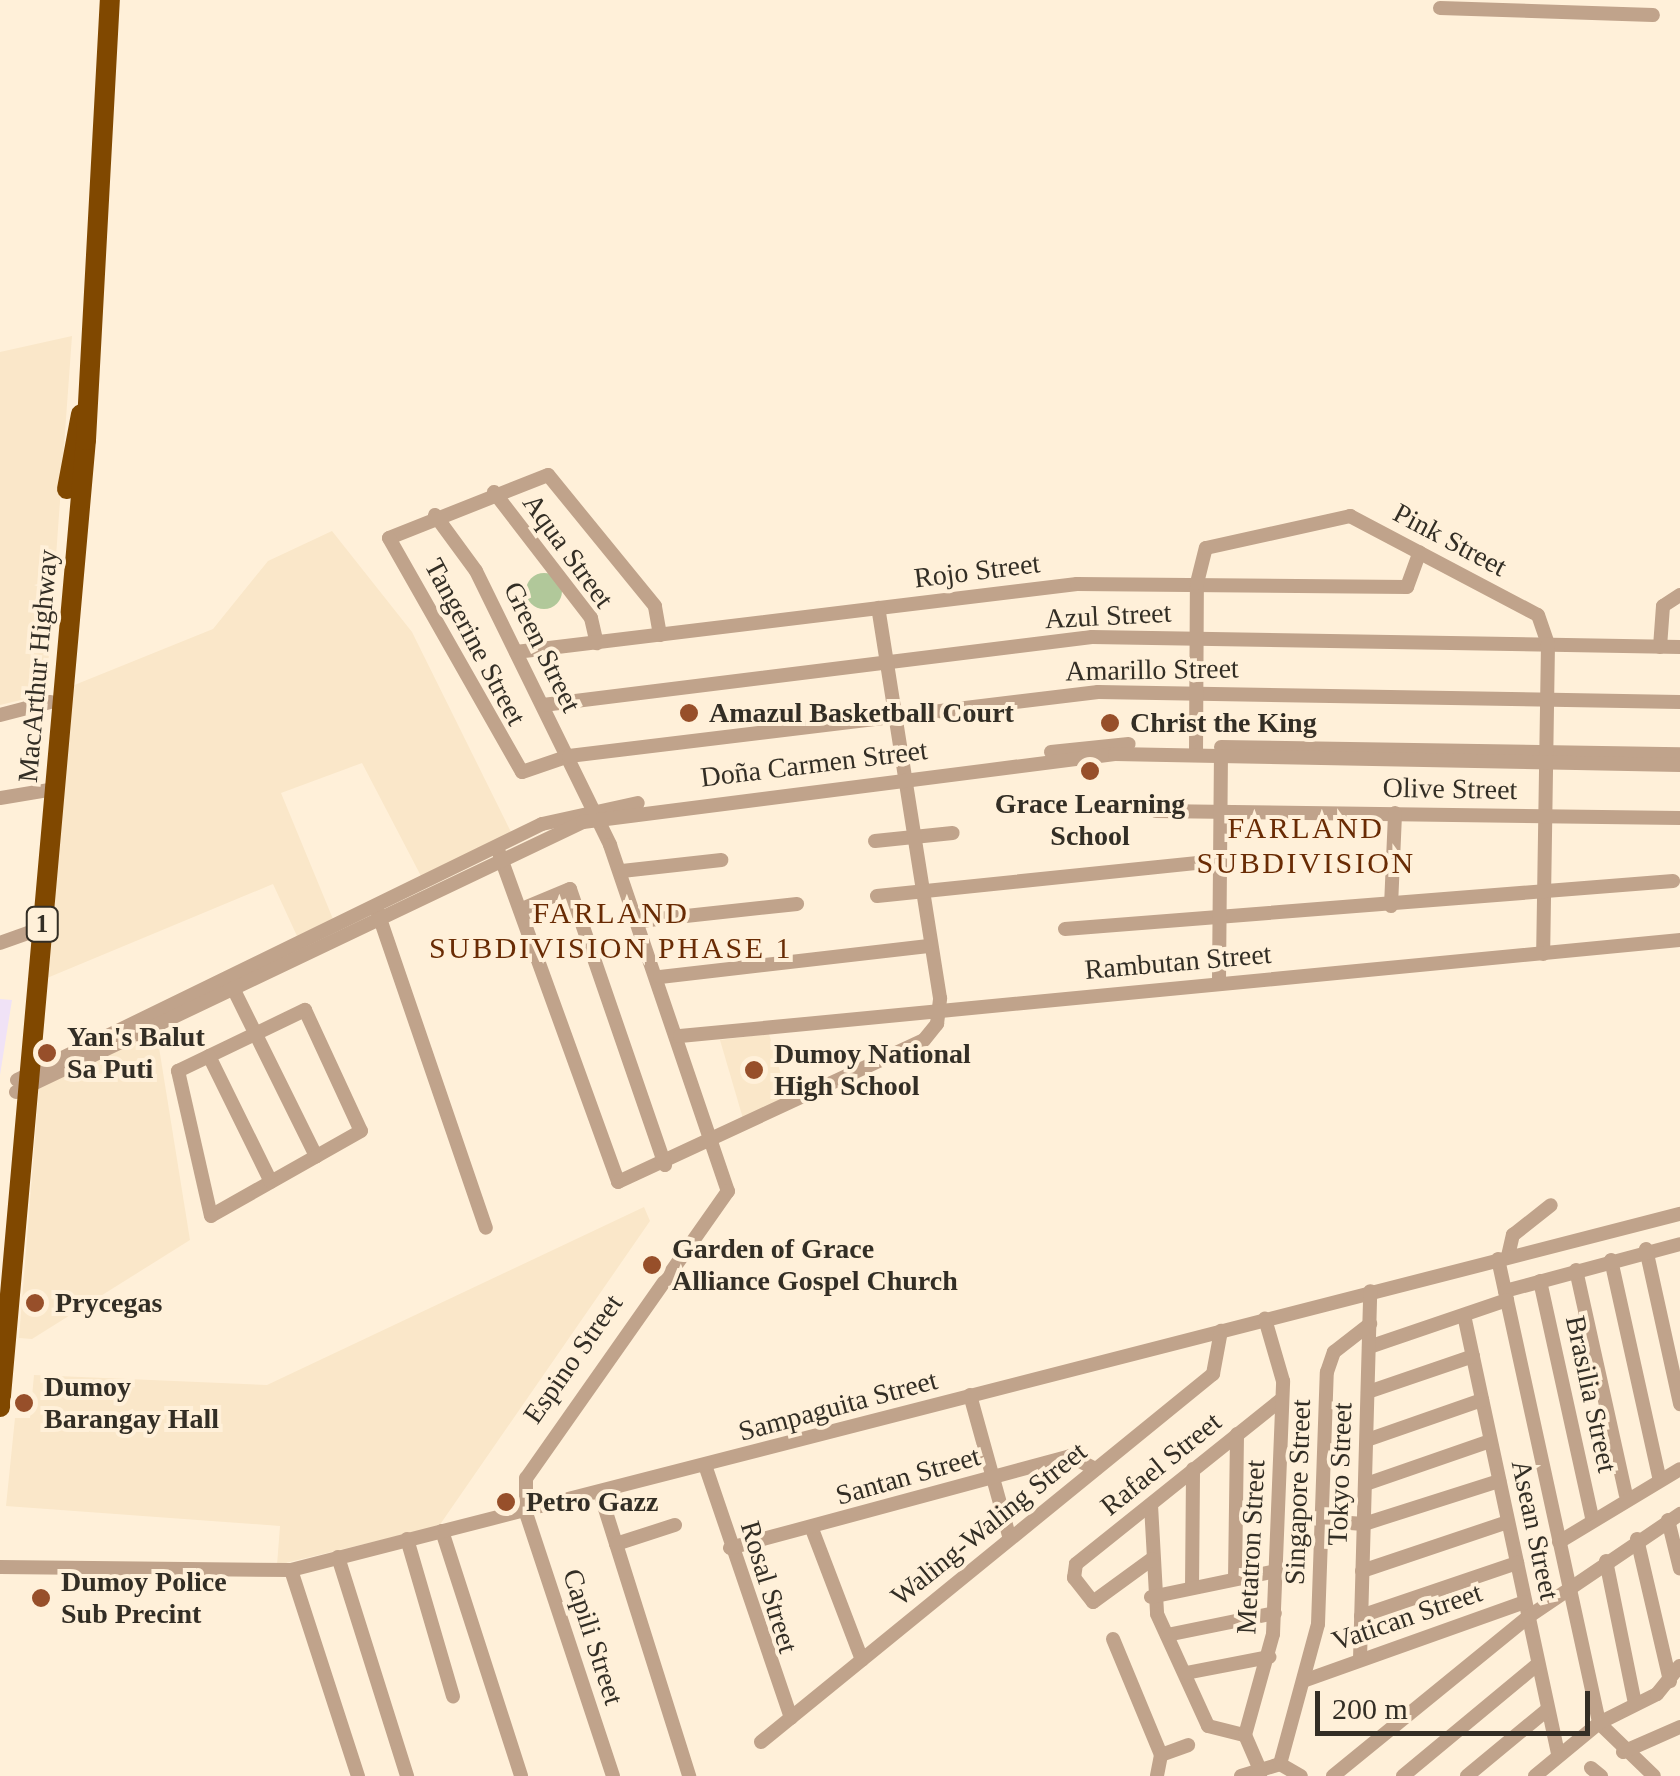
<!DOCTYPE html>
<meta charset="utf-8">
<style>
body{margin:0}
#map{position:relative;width:1680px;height:1776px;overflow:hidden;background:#fff0d9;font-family:"Times New Roman",serif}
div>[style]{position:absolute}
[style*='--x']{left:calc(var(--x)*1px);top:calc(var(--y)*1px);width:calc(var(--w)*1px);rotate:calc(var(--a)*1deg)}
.commercial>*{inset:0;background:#f0e2f6}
.built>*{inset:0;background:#fae7c9}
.green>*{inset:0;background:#b1c89a}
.round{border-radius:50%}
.minor>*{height:14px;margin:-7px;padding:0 7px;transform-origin:7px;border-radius:7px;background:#c0a38b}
.highway>*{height:20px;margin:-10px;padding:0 10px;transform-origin:10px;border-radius:10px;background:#804800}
.dots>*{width:28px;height:28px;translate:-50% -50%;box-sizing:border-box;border:5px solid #fff0d9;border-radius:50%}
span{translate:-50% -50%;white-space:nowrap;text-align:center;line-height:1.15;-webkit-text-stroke:8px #fff0d9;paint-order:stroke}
.shield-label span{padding:2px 8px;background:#fff0d9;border:2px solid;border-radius:8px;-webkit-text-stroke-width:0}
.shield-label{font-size:25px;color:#332e25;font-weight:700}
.street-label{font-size:28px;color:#332e25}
.poi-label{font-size:28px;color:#332e25;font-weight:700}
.left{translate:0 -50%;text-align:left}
.neighbourhood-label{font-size:30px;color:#692b04;letter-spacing:2.5px}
.scale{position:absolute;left:1315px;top:1691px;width:275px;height:45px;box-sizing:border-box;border:5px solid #332e25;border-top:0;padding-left:12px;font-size:30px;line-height:35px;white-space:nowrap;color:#332e25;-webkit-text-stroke:8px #fff0d9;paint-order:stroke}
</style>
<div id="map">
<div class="commercial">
<div style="clip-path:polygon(0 999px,12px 1000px,0 1075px)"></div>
</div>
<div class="built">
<div style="clip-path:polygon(72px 336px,46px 694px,0 705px,0 352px)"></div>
<div style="clip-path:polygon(332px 531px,412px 632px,511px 832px,421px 876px,362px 763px,281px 793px,333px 919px,297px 936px,273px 884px,47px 978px,67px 688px,213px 629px,268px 561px)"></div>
<div style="clip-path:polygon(156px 1029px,190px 1240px,32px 1339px,19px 1338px,39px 1087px)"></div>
<div style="clip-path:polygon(769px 1034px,789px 1101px,744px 1122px,720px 1040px)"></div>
<div style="clip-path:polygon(644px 1207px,650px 1221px,439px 1526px,277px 1565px,280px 1526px,6px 1506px,15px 1418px,30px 1418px,34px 1375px,267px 1385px)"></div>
</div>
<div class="green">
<div class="round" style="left:526px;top:573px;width:36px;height:36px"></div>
</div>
<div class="minor">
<div style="--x:1440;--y:8;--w:213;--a:1.9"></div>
<div style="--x:494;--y:492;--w:159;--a:52.4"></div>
<div style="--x:591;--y:618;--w:26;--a:77"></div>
<div style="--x:435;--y:515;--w:69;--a:53.8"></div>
<div style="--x:476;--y:571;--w:305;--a:63.9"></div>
<div style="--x:610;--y:845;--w:366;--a:71.2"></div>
<div style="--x:728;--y:1191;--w:351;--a:125.1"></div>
<div style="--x:526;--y:1478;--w:35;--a:90"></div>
<div style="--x:526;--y:1513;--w:277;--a:71.7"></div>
<div style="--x:660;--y:635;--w:29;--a:-100"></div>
<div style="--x:655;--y:606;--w:169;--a:-129.2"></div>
<div style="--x:548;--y:475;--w:171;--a:158.4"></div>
<div style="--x:389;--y:538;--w:269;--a:60.4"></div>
<div style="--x:522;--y:772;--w:50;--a:-18.8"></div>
<div style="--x:569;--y:756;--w:533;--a:-6.9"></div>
<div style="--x:1098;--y:692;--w:582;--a:0.98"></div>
<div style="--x:1660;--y:647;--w:41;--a:-85.8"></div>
<div style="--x:1663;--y:606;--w:20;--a:-33"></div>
<div style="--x:516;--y:652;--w:565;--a:-6.91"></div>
<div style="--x:1077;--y:584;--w:330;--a:0.5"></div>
<div style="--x:1407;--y:587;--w:37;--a:-70"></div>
<div style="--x:543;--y:705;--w:553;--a:-7.06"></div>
<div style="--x:1092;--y:637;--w:588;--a:0.97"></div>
<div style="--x:0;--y:715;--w:52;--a:-14.6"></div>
<div style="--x:1221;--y:747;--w:459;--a:0.9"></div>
<div style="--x:1051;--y:752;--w:78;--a:-5.9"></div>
<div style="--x:1196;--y:755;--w:172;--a:-89.7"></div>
<div style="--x:1197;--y:583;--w:36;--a:-76"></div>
<div style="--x:1206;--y:548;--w:148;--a:-12.5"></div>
<div style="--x:1350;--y:516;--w:212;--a:27.8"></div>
<div style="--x:1538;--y:615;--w:31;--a:71"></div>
<div style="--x:1548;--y:644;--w:310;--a:90.9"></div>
<div style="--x:0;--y:798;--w:56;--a:-9.3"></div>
<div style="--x:1156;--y:811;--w:524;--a:0.77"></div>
<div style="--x:875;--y:841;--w:78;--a:-5.9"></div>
<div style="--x:498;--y:850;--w:353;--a:70.1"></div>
<div style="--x:618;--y:1182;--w:337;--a:-24.9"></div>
<div style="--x:924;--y:1040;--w:21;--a:-51"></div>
<div style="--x:937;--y:1024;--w:26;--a:-83"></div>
<div style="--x:940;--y:998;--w:395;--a:-99"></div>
<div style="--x:622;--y:871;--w:100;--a:-6.3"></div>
<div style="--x:877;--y:896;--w:342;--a:-5.9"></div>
<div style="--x:1391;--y:906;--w:93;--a:-87.5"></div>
<div style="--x:376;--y:907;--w:339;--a:71.1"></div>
<div style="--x:522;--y:909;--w:52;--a:-22.6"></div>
<div style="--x:570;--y:889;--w:292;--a:71"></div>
<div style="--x:640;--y:921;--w:158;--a:-6.2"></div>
<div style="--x:1065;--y:929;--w:610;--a:-4.51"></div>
<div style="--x:0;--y:943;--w:45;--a:-19.7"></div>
<div style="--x:660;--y:977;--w:268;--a:-6.6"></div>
<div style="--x:228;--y:978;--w:199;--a:63.7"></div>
<div style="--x:1219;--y:980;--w:224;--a:-89.5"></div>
<div style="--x:305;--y:1010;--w:133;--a:65.2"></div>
<div style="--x:361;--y:1131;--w:172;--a:150.5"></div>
<div style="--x:211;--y:1216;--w:149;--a:-102.8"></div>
<div style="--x:178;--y:1071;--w:141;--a:-25.7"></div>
<div style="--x:680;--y:1036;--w:1005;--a:-5.48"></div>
<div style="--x:209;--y:1056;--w:140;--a:63.8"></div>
<div style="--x:17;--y:1080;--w:584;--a:-25.99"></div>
<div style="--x:542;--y:824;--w:98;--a:-12.3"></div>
<div style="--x:16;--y:1092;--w:628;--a:-25.46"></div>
<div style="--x:583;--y:822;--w:536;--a:-7.28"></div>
<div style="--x:1115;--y:754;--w:565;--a:1.12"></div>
<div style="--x:1646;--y:1249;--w:159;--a:77.6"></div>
<div style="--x:1508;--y:1256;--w:22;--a:-77"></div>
<div style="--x:1513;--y:1235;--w:48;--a:-38.3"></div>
<div style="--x:1498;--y:1259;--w:475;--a:77.7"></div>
<div style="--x:1599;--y:1723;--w:76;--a:43.9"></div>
<div style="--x:1611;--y:1260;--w:222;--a:77.5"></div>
<div style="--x:1576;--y:1270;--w:230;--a:77.5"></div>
<div style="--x:1540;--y:1281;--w:243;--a:77.6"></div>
<div style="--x:1505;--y:1291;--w:181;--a:-15"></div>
<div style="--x:1464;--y:1315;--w:450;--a:77.9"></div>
<div style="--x:1369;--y:1347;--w:146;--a:-18.8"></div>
<div style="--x:1368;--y:1392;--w:111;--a:-18.9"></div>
<div style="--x:970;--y:1395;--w:149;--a:74.5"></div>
<div style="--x:1367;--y:1440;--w:122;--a:-19.2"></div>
<div style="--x:706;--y:1468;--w:264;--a:71.2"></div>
<div style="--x:1366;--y:1484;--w:131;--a:-19.1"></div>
<div style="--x:600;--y:1493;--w:297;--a:72.5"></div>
<div style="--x:1151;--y:1505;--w:109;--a:86.8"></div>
<div style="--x:1157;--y:1614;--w:123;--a:65.5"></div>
<div style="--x:1208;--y:1726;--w:38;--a:14"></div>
<div style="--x:1668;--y:1520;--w:50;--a:76.2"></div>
<div style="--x:1322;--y:1521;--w:42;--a:4.1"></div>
<div style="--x:1364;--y:1524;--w:142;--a:-17.7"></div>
<div style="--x:812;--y:1529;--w:140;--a:69.1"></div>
<div style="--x:442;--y:1531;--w:257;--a:72.1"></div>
<div style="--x:407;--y:1539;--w:164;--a:73.7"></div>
<div style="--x:1637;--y:1539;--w:146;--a:76.9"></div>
<div style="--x:1559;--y:1542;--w:141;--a:-31.1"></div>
<div style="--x:616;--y:1544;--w:62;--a:-17.9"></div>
<div style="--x:730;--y:1548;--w:352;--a:-15.1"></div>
<div style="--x:1070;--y:1456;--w:29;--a:27"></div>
<div style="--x:338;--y:1557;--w:230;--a:72.5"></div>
<div style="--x:1152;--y:1559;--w:73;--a:143.9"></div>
<div style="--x:1093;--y:1602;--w:31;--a:-128"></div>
<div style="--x:1074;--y:1578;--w:14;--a:-82"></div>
<div style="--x:1076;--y:1564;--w:264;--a:-38.7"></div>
<div style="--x:1606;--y:1561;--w:146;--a:78.5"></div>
<div style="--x:0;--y:1567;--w:291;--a:0.6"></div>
<div style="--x:291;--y:1570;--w:1434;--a:-14.38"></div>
<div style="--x:291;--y:1570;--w:217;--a:72"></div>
<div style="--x:1362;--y:1571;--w:154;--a:-18.6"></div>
<div style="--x:1235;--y:1579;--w:145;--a:-89.2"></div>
<div style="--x:1192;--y:1588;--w:119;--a:-89.5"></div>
<div style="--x:1151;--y:1597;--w:129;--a:-11.7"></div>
<div style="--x:1361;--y:1616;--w:165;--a:-18.8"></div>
<div style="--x:1167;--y:1635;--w:110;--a:-11.5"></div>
<div style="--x:1113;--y:1639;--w:126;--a:67.5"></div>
<div style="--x:1161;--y:1755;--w:21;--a:101"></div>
<div style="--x:1360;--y:1659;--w:368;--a:-88.4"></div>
<div style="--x:1186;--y:1673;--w:85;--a:-10.9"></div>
<div style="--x:1306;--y:1680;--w:232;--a:-19.6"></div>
<div style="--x:761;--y:1742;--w:583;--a:-39.15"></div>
<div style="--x:1213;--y:1374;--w:44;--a:-79.5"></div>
<div style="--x:1623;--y:1752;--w:62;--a:-23.7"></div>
<div style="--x:1161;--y:1755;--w:29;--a:-20"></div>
<div style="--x:1280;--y:1764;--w:145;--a:-74.8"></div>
<div style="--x:1318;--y:1624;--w:252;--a:-88"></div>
<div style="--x:1327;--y:1372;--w:21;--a:-71"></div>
<div style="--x:1334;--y:1352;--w:46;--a:-37.9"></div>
<div style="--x:1591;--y:1768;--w:13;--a:39"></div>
<div style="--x:1261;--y:1772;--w:40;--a:-113.4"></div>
<div style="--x:1245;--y:1735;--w:105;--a:-74.5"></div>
<div style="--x:1273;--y:1634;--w:253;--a:-87.7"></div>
<div style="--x:1283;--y:1381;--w:65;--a:-106.2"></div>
<div style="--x:1241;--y:1776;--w:41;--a:-17.1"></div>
<div style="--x:1280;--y:1764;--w:24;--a:30"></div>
<div style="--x:1333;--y:1776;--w:252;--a:-39.2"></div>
<div style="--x:1528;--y:1617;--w:184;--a:-34.1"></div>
<div style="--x:1403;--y:1776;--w:175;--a:-39.7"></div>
<div style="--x:1467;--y:1776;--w:105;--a:-39.6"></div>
<div style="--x:1535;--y:1776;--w:83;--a:-39.6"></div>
<div style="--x:1599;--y:1723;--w:65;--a:-26.6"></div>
<div style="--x:1657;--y:1694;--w:36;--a:-51"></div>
</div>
<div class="highway">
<div style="--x:67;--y:489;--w:76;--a:-79.4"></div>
<div style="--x:0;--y:1407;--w:971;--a:-84.92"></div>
<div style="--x:86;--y:440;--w:441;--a:-86.9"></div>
</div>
<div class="dots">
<div style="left:689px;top:713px;background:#974f2a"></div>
<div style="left:1110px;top:723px;background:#974f2a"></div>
<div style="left:1090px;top:771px;background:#974f2a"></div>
<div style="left:47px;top:1053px;background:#974f2a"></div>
<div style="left:754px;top:1070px;background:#974f2a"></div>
<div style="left:652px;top:1265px;background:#974f2a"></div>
<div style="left:35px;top:1303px;background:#974f2a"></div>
<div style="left:24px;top:1403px;background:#974f2a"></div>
<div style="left:506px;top:1502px;background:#974f2a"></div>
<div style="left:41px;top:1598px;background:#974f2a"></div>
</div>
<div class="shield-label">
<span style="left:42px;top:924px">1</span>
</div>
<div class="street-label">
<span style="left:1450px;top:540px;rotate:28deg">Pink Street</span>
<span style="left:568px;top:551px;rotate:54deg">Aqua Street</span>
<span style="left:977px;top:571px;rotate:-7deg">Rojo Street</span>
<span style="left:1108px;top:616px;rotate:-3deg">Azul Street</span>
<span style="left:475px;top:642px;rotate:62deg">Tangerine Street</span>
<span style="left:542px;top:647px;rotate:64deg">Green Street</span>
<span style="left:38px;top:666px;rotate:-85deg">MacArthur Highway</span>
<span style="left:1152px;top:670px;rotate:-1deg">Amarillo Street</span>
<span style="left:814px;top:764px;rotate:-7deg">Doña Carmen Street</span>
<span style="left:1450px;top:789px;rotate:1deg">Olive Street</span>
<span style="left:1178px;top:962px;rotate:-5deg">Rambutan Street</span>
<span style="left:573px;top:1359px;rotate:-55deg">Espino Street</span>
<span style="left:1591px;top:1394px;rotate:78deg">Brasilia Street</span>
<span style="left:838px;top:1406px;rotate:-15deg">Sampaguita Street</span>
<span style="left:1161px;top:1464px;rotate:-39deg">Rafael Street</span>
<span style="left:1340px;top:1474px;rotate:-88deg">Tokyo Street</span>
<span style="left:908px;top:1476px;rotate:-16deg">Santan Street</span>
<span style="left:1298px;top:1492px;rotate:-88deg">Singapore Street</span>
<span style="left:989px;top:1524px;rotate:-39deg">Waling-Waling Street</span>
<span style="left:1535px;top:1530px;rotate:78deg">Asean Street</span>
<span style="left:1251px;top:1547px;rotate:-87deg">Metatron Street</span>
<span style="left:769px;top:1587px;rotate:73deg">Rosal Street</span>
<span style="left:1407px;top:1617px;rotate:-19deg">Vatican Street</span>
<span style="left:593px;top:1637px;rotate:72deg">Capili Street</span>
</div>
<div class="poi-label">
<span class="left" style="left:709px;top:713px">Amazul Basketball Court</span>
<span class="left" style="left:1130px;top:723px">Christ the King</span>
<span style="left:1090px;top:820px">Grace Learning<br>School</span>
<span class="left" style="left:67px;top:1053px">Yan's Balut<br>Sa Puti</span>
<span class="left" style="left:774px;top:1070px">Dumoy National<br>High School</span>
<span class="left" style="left:672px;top:1265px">Garden of Grace<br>Alliance Gospel Church</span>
<span class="left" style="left:55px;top:1303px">Prycegas</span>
<span class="left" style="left:44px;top:1403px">Dumoy<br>Barangay Hall</span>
<span class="left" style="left:526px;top:1502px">Petro Gazz</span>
<span class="left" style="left:61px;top:1598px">Dumoy Police<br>Sub Precint</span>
</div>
<div class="neighbourhood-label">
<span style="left:1306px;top:845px">FARLAND<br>SUBDIVISION</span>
<span style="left:611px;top:930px">FARLAND<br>SUBDIVISION PHASE 1</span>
</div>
<div class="scale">200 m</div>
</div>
